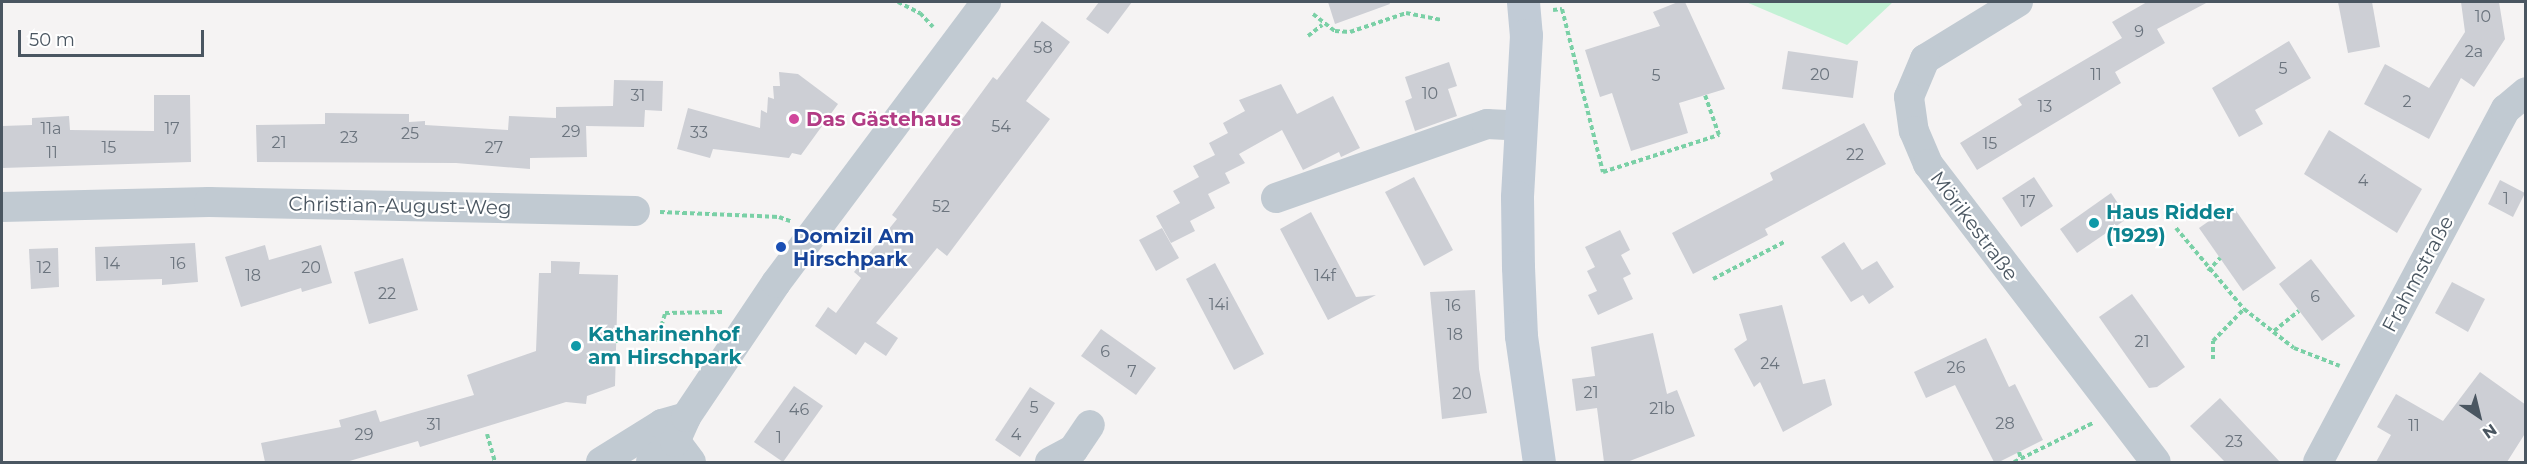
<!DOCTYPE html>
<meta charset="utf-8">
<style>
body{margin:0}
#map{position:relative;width:2527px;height:464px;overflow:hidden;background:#f5f3f3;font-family:Montserrat,sans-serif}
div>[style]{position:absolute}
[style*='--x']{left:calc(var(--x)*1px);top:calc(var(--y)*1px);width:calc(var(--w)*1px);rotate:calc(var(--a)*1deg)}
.green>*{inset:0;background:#c3f1d5}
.building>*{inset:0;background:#cdcfd5}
.path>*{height:4px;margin-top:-2px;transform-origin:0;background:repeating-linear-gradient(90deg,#7ad0a6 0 4.5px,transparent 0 7.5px)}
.street>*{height:30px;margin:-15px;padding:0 15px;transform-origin:15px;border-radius:15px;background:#c1cad2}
.secondary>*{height:33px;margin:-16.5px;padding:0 16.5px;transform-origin:16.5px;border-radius:16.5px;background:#c1cbd6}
.dots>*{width:16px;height:16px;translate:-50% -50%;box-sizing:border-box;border:3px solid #fff;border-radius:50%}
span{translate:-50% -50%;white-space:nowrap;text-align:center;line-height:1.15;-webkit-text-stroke:4.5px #fff;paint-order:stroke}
.number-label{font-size:16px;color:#6b747e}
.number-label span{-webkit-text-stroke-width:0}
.hotel-label{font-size:20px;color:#b23c85;font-weight:700}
.left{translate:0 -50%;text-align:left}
.street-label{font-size:20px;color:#4a5661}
.culture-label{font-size:20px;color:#0d838f;font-weight:700}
.transit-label{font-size:20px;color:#164399;font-weight:700}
.frame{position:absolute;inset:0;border:3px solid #4a5661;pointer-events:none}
.north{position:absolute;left:2449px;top:386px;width:60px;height:60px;-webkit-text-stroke:4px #fff;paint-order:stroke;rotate:145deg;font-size:16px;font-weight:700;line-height:24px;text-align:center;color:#4a5661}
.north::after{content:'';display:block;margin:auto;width:21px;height:27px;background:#4a5661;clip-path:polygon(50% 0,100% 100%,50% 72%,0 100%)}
.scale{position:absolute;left:18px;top:30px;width:186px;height:27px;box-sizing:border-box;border:3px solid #4a5661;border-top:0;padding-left:8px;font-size:18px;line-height:21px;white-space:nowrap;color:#4a5661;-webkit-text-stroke:4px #fff;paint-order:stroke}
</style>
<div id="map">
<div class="green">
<div style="clip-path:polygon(1746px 2px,1893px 2px,1847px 45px)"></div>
</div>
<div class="building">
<div style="clip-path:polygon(1099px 2px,1132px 2px,1108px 34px,1086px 19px)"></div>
<div style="clip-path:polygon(1328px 2px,1389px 2px,1390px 4px,1335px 24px)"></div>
<div style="clip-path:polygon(1678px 2px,1685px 2px,1725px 89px,1679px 103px,1688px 133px,1631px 151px,1612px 93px,1600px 97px,1585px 50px,1660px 26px,1653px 12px)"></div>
<div style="clip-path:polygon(2147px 2px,2208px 2px,2157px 29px,2165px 43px,2115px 72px,2121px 83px,1977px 170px,1960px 143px,2022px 105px,2018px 99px,2122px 38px,2112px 22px)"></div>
<div style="clip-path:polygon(2338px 2px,2372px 2px,2380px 47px,2348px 53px)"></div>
<div style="clip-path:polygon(2461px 2px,2499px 2px,2505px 39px,2474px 87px,2461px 78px,2429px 139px,2364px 104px,2385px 64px,2429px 88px,2465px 32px)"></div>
<div style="clip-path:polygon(1042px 21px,1070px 42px,1026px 101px,1050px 119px,947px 256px,937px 248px,876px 323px,898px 338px,886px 356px,865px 342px,856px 355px,815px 326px,828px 307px,836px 313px,861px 278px,854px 272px,897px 219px,892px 215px,993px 77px,997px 80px)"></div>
<div style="clip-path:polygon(2289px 41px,2311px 78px,2255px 110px,2263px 124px,2239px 137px,2212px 88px)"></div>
<div style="clip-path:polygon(1788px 51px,1858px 61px,1853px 98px,1782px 89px)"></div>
<div style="clip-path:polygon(1449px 62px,1457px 86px,1448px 89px,1457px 116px,1415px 131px,1405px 101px,1412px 98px,1405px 77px)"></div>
<div style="clip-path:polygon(779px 72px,798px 74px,838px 104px,801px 155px,792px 153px,789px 158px,713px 149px,710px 158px,677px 149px,688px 108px,760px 128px,761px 110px,767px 113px,768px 97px,774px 99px,773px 86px,780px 86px)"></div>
<div style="clip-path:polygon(614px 80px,663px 81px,662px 111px,645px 110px,644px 127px,586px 126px,587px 157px,530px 158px,530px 169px,456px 163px,257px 162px,256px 125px,325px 124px,325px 113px,409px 114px,409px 122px,425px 121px,425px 125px,508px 130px,509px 116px,556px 118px,556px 107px,613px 106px)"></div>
<div style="clip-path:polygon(1281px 84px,1297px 114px,1333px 96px,1360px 148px,1341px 157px,1339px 152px,1303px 170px,1282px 130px,1239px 154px,1245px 163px,1225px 173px,1230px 183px,1208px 194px,1215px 208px,1190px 221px,1195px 231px,1171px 243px,1156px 216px,1180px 203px,1173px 191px,1199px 177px,1193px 166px,1215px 155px,1209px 143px,1228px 133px,1223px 123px,1245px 111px,1239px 100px)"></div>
<div style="clip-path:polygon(154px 95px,190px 95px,191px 162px,2px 168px,2px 126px,32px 125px,32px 118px,69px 116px,70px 130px,154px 131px)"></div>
<div style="clip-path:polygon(1864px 123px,1886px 164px,1765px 229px,1768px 235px,1693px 274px,1672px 233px,1773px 180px,1770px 173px)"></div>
<div style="clip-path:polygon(2329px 130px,2422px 189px,2397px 233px,2304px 174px)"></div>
<div style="clip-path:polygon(1414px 177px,1453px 250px,1424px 266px,1385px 192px)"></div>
<div style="clip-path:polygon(2034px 177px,2053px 206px,2021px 227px,2002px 198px)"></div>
<div style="clip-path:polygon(2500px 180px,2525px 193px,2513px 217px,2488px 204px)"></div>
<div style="clip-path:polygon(2111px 193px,2128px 218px,2077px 253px,2060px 229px)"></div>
<div style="clip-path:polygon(2232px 205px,2276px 268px,2243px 291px,2199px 228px)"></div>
<div style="clip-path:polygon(1311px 212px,1356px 297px,1376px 295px,1328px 320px,1280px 229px)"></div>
<div style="clip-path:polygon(1162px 228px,1179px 258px,1156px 271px,1139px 240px)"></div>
<div style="clip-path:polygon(1620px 230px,1630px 250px,1621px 255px,1631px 274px,1623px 278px,1633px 299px,1598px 315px,1588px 295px,1597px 291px,1587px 271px,1595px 267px,1585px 247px)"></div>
<div style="clip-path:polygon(1844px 242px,1862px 270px,1877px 261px,1894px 287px,1869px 304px,1863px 295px,1851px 302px,1821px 257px)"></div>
<div style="clip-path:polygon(195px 243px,198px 282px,162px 285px,162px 279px,96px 281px,95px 247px)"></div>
<div style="clip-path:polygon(265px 245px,269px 260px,321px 245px,332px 283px,302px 292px,301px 288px,241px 307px,225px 257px)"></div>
<div style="clip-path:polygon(58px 248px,59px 287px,31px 289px,29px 249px)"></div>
<div style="clip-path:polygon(403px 258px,418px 310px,369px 324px,354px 272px)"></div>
<div style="clip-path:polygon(2311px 259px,2355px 316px,2322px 341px,2279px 284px)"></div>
<div style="clip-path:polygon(551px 261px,580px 262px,579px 274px,618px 275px,615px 386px,587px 396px,586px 404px,566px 402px,420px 447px,418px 441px,346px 462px,265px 462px,261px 443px,341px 427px,339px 420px,376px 410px,380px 422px,474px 395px,467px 375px,536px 351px,539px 273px,551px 273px)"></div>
<div style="clip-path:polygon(1215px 263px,1264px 354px,1234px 370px,1186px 279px)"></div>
<div style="clip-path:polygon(2452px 282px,2485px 299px,2468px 332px,2435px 313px)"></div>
<div style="clip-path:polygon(1475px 290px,1479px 369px,1487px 413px,1442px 419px,1430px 292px)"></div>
<div style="clip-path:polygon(2132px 294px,2185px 367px,2157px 387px,2149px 388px,2099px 317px)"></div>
<div style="clip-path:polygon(1782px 305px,1803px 384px,1825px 379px,1832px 405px,1783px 432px,1760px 382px,1754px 387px,1734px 349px,1747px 340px,1739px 314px)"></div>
<div style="clip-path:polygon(1101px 329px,1156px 368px,1136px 395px,1081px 356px)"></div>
<div style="clip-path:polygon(1653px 333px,1667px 394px,1677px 390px,1695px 436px,1627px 462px,1604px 462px,1597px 408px,1576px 411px,1572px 379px,1595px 376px,1591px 347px)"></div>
<div style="clip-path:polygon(1986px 338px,2009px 387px,2015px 384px,2043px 440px,1999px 462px,1994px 462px,1955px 385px,1926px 398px,1914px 372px)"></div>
<div style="clip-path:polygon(2480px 372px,2526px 405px,2526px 432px,2507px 462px,2376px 462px,2391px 435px,2377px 427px,2396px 394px,2443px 421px)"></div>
<div style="clip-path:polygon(794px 386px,823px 406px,783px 462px,754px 442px)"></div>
<div style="clip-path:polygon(1030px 387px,1055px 403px,1020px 457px,995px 440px)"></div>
<div style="clip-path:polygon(2220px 398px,2280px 462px,2225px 462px,2190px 426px)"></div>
</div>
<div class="path">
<div style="--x:898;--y:2;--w:25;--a:27"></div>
<div style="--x:920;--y:13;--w:19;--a:47"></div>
<div style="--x:1553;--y:10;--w:9;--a:-6"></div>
<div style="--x:1562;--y:9;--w:168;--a:75.9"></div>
<div style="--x:1603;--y:172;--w:122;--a:-17.7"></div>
<div style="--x:1719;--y:135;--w:42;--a:-109.3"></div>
<div style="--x:1313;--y:14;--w:28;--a:38"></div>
<div style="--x:1335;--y:31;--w:15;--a:4"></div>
<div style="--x:1350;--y:32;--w:59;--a:-18.7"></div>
<div style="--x:1406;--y:13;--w:36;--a:11"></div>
<div style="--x:1308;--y:36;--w:18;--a:-38"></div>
<div style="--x:660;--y:212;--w:119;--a:2.4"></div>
<div style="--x:779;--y:217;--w:12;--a:20"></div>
<div style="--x:2176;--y:228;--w:106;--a:50"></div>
<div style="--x:2244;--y:309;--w:63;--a:38"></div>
<div style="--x:2294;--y:348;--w:49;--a:21.4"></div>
<div style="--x:2208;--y:271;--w:18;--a:-47"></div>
<div style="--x:1713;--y:279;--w:80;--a:-27.5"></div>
<div style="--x:2274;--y:331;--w:32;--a:-39"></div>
<div style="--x:616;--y:341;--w:41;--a:-1.4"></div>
<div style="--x:657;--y:340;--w:28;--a:-73"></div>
<div style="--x:665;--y:313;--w:59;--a:-1"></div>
<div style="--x:2213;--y:359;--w:18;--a:-90"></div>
<div style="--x:2213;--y:341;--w:45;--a:-45.9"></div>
<div style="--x:487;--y:434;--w:29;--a:74"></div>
<div style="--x:2019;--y:452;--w:7;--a:74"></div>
<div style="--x:2014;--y:462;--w:88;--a:-26.3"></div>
</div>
<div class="street">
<div style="--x:2018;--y:2;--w:109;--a:148.5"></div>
<div style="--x:1925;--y:59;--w:41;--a:112.8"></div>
<div style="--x:1909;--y:97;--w:34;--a:82"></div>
<div style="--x:1914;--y:131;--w:36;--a:67"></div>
<div style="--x:1928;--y:164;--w:375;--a:52.6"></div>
<div style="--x:1276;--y:198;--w:224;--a:-19.3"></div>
<div style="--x:1487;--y:124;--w:35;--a:3"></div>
<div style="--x:2;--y:207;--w:207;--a:-1.4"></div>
<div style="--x:209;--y:202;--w:426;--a:1.2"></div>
<div style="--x:664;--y:426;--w:45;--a:53.1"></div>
<div style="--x:601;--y:462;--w:72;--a:-31.9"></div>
<div style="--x:662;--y:424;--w:25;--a:-16"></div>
<div style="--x:651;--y:462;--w:31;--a:-40"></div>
<div style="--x:675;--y:442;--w:27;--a:-66"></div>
<div style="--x:686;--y:417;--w:161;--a:-56.1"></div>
<div style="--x:776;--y:283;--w:351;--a:-53.2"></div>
<div style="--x:1050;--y:462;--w:26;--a:-28"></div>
<div style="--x:1073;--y:450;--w:30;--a:-56"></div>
<div style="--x:2318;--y:462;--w:400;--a:-62"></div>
<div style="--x:2506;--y:109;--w:26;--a:-40"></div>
</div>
<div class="secondary">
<div style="--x:1523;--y:2;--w:33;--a:85"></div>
<div style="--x:1526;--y:35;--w:162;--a:93.2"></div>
<div style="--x:1517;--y:197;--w:70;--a:89.2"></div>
<div style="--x:1518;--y:267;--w:69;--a:87.5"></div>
<div style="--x:1521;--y:336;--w:127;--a:81.9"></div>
</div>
<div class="dots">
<div style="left:794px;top:119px;background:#d1479c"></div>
<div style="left:2094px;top:223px;background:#0f9aa8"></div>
<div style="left:781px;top:247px;background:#1a4fb4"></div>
<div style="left:576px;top:346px;background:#0f9aa8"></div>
</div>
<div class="number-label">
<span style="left:2483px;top:17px">10</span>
<span style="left:2139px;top:32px">9</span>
<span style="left:1043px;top:48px">58</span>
<span style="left:2474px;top:52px">2a</span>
<span style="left:2283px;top:69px">5</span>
<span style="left:1820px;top:75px">20</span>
<span style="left:2096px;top:75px">11</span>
<span style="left:1656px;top:76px">5</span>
<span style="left:1430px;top:94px">10</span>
<span style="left:638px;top:96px">31</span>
<span style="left:2407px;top:102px">2</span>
<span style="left:2045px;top:107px">13</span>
<span style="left:1001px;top:127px">54</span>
<span style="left:51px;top:129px">11a</span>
<span style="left:172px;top:129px">17</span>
<span style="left:571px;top:132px">29</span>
<span style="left:699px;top:133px">33</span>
<span style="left:410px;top:134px">25</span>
<span style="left:349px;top:138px">23</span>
<span style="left:279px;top:143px">21</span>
<span style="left:1990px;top:144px">15</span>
<span style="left:109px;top:148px">15</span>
<span style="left:494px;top:148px">27</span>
<span style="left:52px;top:153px">11</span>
<span style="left:1855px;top:155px">22</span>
<span style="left:2363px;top:181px">4</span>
<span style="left:2506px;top:199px">1</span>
<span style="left:2028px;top:202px">17</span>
<span style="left:941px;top:207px">52</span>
<span style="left:112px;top:264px">14</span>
<span style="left:178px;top:264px">16</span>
<span style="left:44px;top:268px">12</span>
<span style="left:311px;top:268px">20</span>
<span style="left:253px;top:276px">18</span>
<span style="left:1325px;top:276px">14f</span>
<span style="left:387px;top:294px">22</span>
<span style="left:2315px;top:297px">6</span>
<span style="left:1219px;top:305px">14i</span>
<span style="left:1453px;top:306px">16</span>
<span style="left:1455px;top:335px">18</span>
<span style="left:2142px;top:342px">21</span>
<span style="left:1105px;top:352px">6</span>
<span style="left:1770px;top:364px">24</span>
<span style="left:1956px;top:368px">26</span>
<span style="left:1132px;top:372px">7</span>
<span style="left:1591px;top:393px">21</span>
<span style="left:1462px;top:394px">20</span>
<span style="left:1034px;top:408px">5</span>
<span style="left:1662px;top:409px">21b</span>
<span style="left:799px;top:410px">46</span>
<span style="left:2005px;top:424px">28</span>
<span style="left:434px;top:425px">31</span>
<span style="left:2414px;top:426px">11</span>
<span style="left:364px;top:435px">29</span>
<span style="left:1016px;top:435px">4</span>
<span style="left:779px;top:438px">1</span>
<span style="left:2234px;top:442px">23</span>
</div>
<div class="hotel-label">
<span class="left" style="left:806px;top:119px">Das Gästehaus</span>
</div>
<div class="street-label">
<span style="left:400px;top:206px;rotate:1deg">Christian-August-Weg</span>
<span style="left:1974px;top:226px;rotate:53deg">Mörikestraße</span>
<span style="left:2418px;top:274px;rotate:-62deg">Frahmstraße</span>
</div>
<div class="culture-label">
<span class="left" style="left:2106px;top:224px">Haus Ridder<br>(1929)</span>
<span class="left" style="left:588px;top:346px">Katharinenhof<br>am Hirschpark</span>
</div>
<div class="transit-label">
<span class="left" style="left:793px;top:248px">Domizil Am<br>Hirschpark</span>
</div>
<div class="frame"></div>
<div class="north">N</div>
<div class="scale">50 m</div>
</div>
